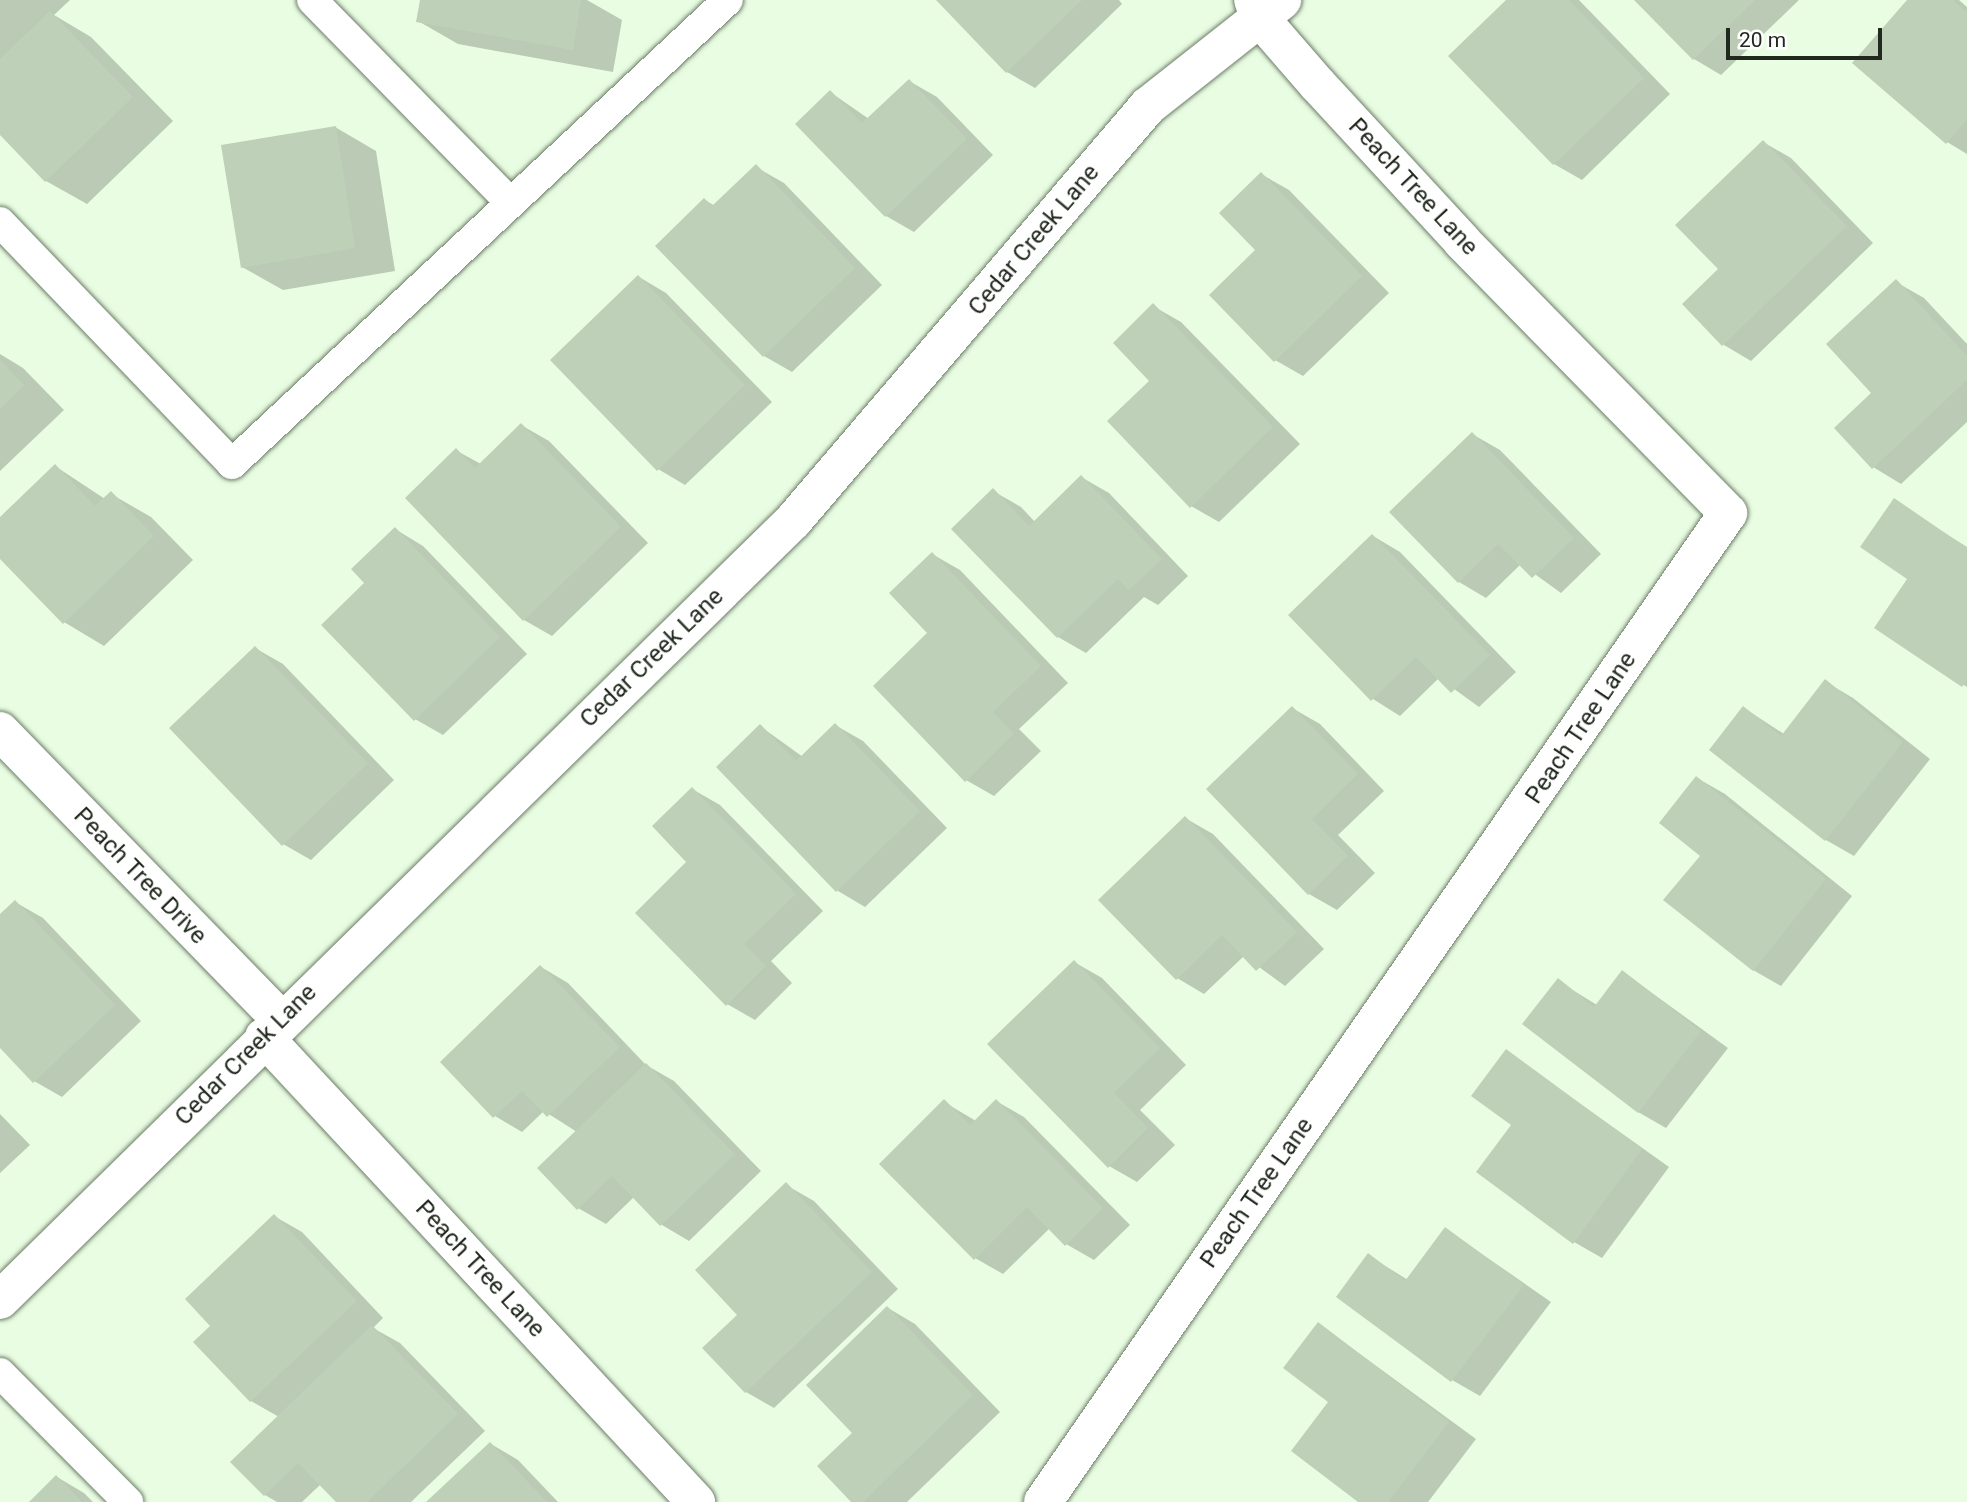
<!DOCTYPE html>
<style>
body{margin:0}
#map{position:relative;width:1967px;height:1502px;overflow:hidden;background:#e9fde3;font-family:Roboto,sans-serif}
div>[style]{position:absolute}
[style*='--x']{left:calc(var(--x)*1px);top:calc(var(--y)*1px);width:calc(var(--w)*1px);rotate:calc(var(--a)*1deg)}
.shadow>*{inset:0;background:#0003}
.building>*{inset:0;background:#bed1b8}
.roads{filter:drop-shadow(0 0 2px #6b7c66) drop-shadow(0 0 2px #6b7c66)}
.lane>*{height:30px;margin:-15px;padding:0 15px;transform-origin:15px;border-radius:15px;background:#fff}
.street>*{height:38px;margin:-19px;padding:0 19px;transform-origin:19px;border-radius:19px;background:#fff}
span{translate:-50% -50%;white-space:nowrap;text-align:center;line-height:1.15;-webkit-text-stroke:6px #fff;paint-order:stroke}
.street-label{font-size:24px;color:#21281e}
.scale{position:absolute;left:1726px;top:28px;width:156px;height:32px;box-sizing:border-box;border:4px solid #21281e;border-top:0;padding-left:9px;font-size:21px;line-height:24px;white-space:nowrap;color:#21281e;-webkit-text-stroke:5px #fff;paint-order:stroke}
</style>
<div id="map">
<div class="shadow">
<div style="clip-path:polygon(0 0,70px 0,54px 15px,91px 37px,173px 121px,87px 204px,46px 181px,0 133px)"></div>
<div style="clip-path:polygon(422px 0,587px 0,622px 20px,613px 72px,458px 44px,418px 21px)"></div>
<div style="clip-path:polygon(938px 0,1119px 0,1122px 4px,1035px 88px,1007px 72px)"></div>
<div style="clip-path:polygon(1508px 0,1579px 0,1670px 94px,1582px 180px,1554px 164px)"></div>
<div style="clip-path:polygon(1637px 0,1799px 0,1721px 75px,1694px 59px)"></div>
<div style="clip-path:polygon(1909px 0,1959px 0,1967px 7px,1967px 154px,1947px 142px)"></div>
<div style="clip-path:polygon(909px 81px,937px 97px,993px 155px,914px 232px,886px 216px,798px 124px,830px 92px,869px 119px)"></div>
<div style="clip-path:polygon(335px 127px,376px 151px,395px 271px,283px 290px,242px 267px)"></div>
<div style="clip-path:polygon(1763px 142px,1791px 158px,1873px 243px,1751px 361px,1724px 345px,1684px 304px,1720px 269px)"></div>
<div style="clip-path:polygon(756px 167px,784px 183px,882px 285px,792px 372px,764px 356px,705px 200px,715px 206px)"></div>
<div style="clip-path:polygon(1261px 174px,1289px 190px,1389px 293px,1303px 376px,1275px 360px)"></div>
<div style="clip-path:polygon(639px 277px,666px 293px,772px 402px,685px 485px,658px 469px)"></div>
<div style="clip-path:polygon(1896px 282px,1924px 298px,1967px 344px,1967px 422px,1901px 484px,1873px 467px,1874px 393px)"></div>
<div style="clip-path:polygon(1153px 306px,1181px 322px,1300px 444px,1219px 522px,1191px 506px)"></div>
<div style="clip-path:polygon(0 354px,23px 368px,64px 410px,0 471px)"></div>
<div style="clip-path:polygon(521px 425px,549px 441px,648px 543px,552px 636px,524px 620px,457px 451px,481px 464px)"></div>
<div style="clip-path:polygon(1472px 434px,1500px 450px,1601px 554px,1561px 593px,1521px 564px,1486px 598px,1459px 582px)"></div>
<div style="clip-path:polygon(55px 466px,105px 499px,111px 494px,151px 517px,193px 560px,104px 646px,64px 622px,0 556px,0 519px)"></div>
<div style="clip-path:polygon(1081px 477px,1109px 493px,1188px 576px,1158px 605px,1144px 597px,1086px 653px,1058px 637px,993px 491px,1021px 507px,1035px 522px)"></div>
<div style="clip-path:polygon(1894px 501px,1967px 547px,1967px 687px,1876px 627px,1910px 578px)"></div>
<div style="clip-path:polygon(395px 529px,423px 546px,527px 654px,443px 735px,415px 719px)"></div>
<div style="clip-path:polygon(1373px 536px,1400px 552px,1516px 672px,1479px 707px,1439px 678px,1400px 716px,1373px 699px)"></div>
<div style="clip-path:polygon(932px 554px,960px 570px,1068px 683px,1019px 729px,1041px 751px,994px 796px,966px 780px,930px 633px)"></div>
<div style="clip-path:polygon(255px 648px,283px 664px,394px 780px,311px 860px,283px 844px)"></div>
<div style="clip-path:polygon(1826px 682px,1853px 698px,1930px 759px,1854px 856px,1826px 840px,1744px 708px,1784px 734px)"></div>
<div style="clip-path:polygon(1292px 708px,1320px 724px,1384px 791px,1338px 835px,1375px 873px,1337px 910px,1309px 894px)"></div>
<div style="clip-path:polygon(835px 725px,863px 741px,947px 828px,865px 907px,838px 891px,760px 726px,803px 757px)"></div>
<div style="clip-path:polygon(1697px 778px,1725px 794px,1852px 896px,1781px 986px,1753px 970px,1702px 855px)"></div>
<div style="clip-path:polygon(692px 789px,720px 805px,823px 911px,771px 961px,792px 983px,755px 1020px,727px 1004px,689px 862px)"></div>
<div style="clip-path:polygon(1185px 818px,1213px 834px,1324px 949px,1285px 986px,1244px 956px,1204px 994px,1177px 978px)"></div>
<div style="clip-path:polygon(15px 902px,43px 918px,141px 1021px,62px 1097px,34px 1081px,0 1045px,0 916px)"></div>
<div style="clip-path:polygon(1074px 962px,1102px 978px,1186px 1065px,1140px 1110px,1175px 1145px,1137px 1182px,1109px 1166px)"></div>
<div style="clip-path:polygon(541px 967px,568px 983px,646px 1065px,674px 1081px,761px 1171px,689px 1241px,662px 1225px,634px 1197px,606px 1224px,578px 1208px,577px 1132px,544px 1111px,522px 1132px,495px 1116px)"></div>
<div style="clip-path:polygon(1623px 972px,1728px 1048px,1666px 1128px,1638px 1112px,1558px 981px,1597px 1005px)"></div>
<div style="clip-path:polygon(1506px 1051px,1669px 1167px,1602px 1258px,1574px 1242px,1513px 1125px)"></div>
<div style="clip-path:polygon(996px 1101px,1024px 1117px,1130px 1225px,1094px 1260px,1066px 1244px,1050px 1228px,1003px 1274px,975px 1258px,944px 1102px,976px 1121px)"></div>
<div style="clip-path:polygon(0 1114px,30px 1145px,0 1173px)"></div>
<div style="clip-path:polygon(786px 1185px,814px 1201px,898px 1289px,774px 1408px,746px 1392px,740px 1315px)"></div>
<div style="clip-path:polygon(274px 1216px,302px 1232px,383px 1318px,373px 1328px,400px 1343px,485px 1431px,411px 1502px,338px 1502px,321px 1484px,302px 1502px,277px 1502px,265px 1495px,279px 1417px,251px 1401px,212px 1326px)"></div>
<div style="clip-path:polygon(1446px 1229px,1551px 1302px,1480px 1396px,1452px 1380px,1369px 1256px,1408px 1280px)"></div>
<div style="clip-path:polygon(888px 1308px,915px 1324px,1000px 1412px,907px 1502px,854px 1502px,854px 1433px)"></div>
<div style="clip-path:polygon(1319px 1324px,1476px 1439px,1428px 1502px,1361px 1502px)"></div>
<div style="clip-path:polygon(491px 1444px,518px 1460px,558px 1502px,429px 1502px)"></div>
<div style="clip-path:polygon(57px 1477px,84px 1493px,93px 1502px,31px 1502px)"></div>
</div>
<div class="building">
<div style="clip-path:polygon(420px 0,581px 0,573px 50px,416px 22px)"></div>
<div style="clip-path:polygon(936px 0,1082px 0,1006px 73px)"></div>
<div style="clip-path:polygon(1506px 0,1569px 0,1644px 78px,1553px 165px,1448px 56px)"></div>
<div style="clip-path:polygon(1634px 0,1755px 0,1693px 60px)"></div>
<div style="clip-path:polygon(1907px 0,1953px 0,1967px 13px,1967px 119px,1946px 144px,1852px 63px)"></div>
<div style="clip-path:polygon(50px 11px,133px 97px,45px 182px,0 135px,0 59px)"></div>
<div style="clip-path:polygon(909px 79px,967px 139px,885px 217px,795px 124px,830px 90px,862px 123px)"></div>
<div style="clip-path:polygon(336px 126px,355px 248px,241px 268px,221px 145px)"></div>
<div style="clip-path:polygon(1763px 140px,1847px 226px,1722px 346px,1682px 304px,1718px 269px,1675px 225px)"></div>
<div style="clip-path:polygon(756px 164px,855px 268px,763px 357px,655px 246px,704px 198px,712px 206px)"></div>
<div style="clip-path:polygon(1261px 172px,1362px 276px,1274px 362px,1209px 295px,1255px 250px,1219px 213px)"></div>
<div style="clip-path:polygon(638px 275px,745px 385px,657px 471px,550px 360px)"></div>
<div style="clip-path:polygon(1896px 279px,1967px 356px,1967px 380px,1872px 469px,1834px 428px,1871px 393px,1826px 344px)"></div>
<div style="clip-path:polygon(1153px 303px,1273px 427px,1190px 508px,1107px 421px,1149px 381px,1113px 343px)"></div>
<div style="clip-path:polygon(0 360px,24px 385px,0 409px)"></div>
<div style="clip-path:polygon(521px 423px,621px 527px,523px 621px,405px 498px,456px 448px,475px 468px)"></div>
<div style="clip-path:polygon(1472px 432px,1574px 538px,1532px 578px,1498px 544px,1458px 583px,1389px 512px)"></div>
<div style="clip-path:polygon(55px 464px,95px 506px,111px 491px,154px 536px,63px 624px,0 559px,0 517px)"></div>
<div style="clip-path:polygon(1081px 475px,1162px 559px,1129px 590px,1118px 579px,1057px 638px,951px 529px,993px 488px,1029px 526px)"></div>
<div style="clip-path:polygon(1894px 498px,1967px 548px,1967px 680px,1962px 687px,1874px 628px,1907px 579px,1860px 547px)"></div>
<div style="clip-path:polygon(395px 527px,500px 637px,414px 721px,321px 625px,364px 583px,351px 569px)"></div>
<div style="clip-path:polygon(1372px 534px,1490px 655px,1451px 693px,1416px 657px,1371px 701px,1288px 615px)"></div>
<div style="clip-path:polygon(932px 552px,1041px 666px,993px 712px,1014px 734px,965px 782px,873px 686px,927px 633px,889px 593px)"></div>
<div style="clip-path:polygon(255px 646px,368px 763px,282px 846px,169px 728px)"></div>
<div style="clip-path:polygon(1825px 679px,1903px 742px,1825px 841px,1709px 750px,1743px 706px,1781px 736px)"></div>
<div style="clip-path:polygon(1292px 706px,1358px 774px,1312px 819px,1348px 856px,1308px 895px,1206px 789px)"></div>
<div style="clip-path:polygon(835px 723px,920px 811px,836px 892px,716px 767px,760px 724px,796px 761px)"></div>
<div style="clip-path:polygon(1696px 776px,1826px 879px,1753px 971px,1663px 900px,1700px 856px,1659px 823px)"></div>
<div style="clip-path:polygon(692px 787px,796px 894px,744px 944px,766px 966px,726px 1006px,635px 913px,686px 862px,652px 826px)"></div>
<div style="clip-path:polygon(1185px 816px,1297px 932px,1256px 971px,1222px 935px,1176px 980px,1098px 900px)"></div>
<div style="clip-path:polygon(15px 900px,115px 1005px,33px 1083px,0 1048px,0 914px)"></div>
<div style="clip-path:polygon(1074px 960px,1160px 1048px,1114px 1093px,1148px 1128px,1108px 1168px,987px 1044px)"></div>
<div style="clip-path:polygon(540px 965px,620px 1047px,547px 1117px,522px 1091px,493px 1118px,440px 1062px)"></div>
<div style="clip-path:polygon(1622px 970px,1701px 1031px,1638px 1113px,1522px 1024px,1558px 978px,1594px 1007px)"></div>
<div style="clip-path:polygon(1506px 1049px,1642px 1149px,1573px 1244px,1476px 1172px,1511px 1125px,1471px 1096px)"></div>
<div style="clip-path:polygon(646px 1063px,735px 1154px,660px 1226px,612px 1176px,577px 1210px,537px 1168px)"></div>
<div style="clip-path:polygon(944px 1099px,970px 1125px,996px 1099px,1103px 1208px,1065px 1246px,1027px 1207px,974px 1260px,879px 1164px)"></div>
<div style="clip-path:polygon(786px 1182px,872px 1272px,745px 1393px,702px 1348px,737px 1315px,695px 1270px)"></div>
<div style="clip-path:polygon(274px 1214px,357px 1301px,250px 1402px,193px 1342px,210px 1326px,185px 1299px)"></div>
<div style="clip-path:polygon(1445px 1227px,1524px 1285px,1451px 1382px,1336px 1297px,1368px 1253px,1405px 1281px)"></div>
<div style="clip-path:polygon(887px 1306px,973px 1395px,863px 1502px,851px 1502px,817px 1466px,852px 1433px,806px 1385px)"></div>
<div style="clip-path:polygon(1318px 1322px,1449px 1422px,1388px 1502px,1358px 1502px,1291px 1451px,1328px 1402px,1283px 1368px)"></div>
<div style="clip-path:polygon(372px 1325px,458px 1414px,367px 1502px,336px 1502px,298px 1463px,264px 1496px,230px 1462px)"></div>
<div style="clip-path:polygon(490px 1442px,547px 1502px,426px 1502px)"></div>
<div style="clip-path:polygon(56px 1475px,82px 1502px,29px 1502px)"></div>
</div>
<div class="roads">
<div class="lane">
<div style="--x:312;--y:0;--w:284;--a:45.6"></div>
<div style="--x:0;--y:222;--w:335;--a:46.2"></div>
<div style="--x:232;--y:464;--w:679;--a:-43.09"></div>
<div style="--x:0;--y:1373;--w:182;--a:45.2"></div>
</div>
<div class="street">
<div style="--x:0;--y:731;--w:403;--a:45.8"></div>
<div style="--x:264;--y:1037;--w:635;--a:47.11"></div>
<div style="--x:0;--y:1300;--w:1112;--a:-44.49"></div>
<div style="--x:793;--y:521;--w:546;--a:-49.46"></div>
<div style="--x:1148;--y:106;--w:171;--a:-38.3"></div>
<div style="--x:1043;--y:1502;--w:1203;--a:-55.29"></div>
<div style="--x:1728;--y:513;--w:380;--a:-134.4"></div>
<div style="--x:1462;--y:241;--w:212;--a:-132.7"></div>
<div style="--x:1318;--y:85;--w:90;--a:-130.9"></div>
<div style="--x:1259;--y:17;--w:18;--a:-109"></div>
</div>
</div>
<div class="street-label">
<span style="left:1413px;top:187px;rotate:47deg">Peach Tree Lane</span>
<span style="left:1034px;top:240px;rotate:-50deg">Cedar Creek Lane</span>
<span style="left:652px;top:658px;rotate:-44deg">Cedar Creek Lane</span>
<span style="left:1581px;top:728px;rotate:-56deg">Peach Tree Lane</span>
<span style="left:140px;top:876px;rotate:46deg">Peach Tree Drive</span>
<span style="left:246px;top:1055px;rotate:-45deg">Cedar Creek Lane</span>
<span style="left:1257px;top:1193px;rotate:-55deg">Peach Tree Lane</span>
<span style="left:480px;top:1269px;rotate:47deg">Peach Tree Lane</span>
</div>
<div class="scale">20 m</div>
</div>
